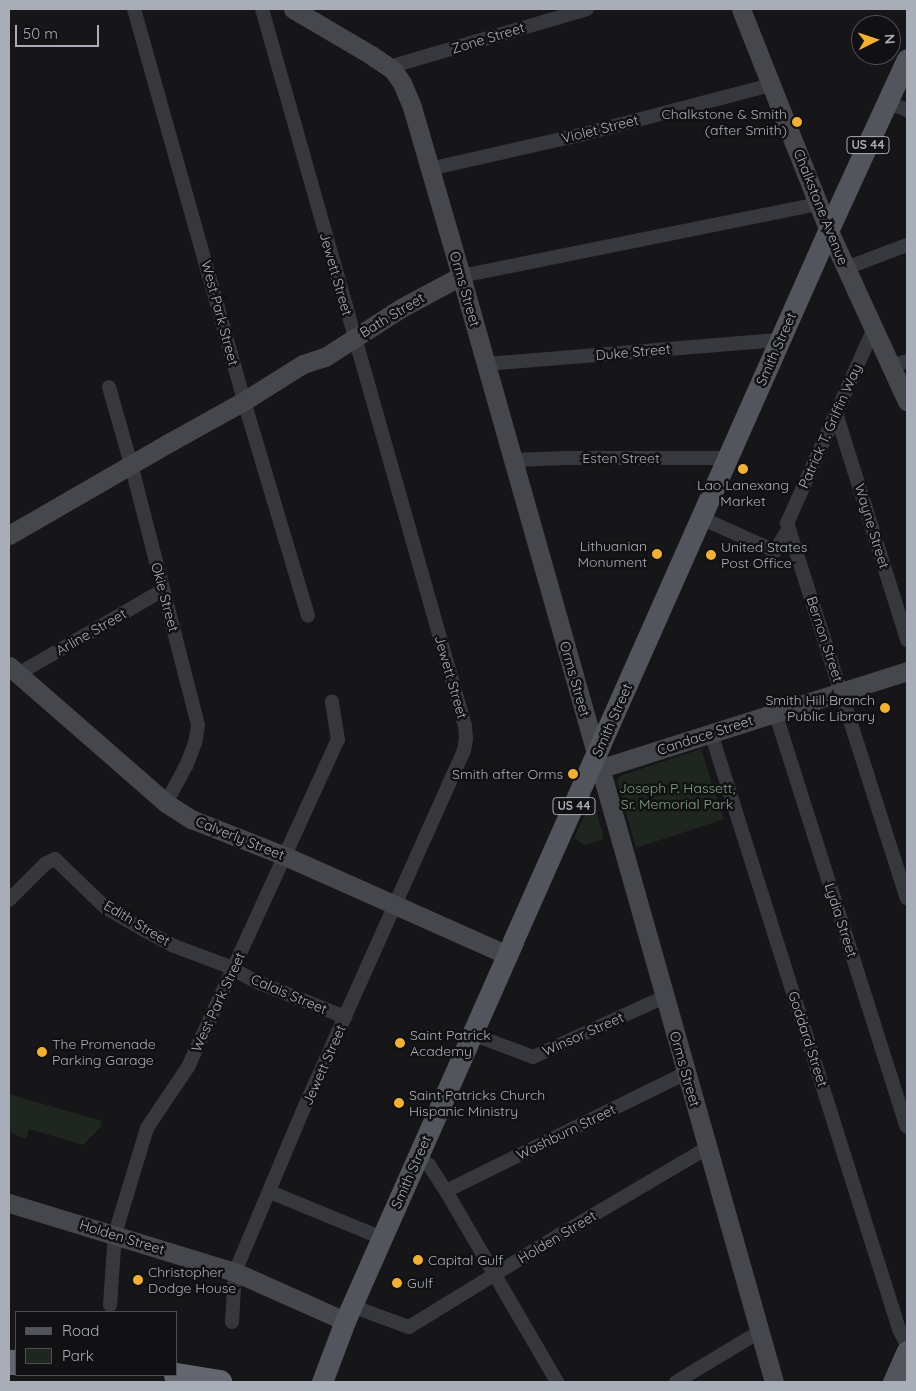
<!DOCTYPE html>
<style>
body{margin:0}
#map{position:relative;width:916px;height:1391px;overflow:hidden;background:#161618;font-family:Quicksand,sans-serif}
div>[style]{position:absolute}
[style*='--x']{left:calc(var(--x)*1px);top:calc(var(--y)*1px);width:calc(var(--w)*1px);rotate:calc(var(--a)*1deg)}
.green>*{inset:0;background:#1e261f}
.street>*{height:14px;margin:-7px;padding:0 7px;transform-origin:7px;border-radius:7px;background:#37383d}
.secondary>*{height:19px;margin:-9.5px;padding:0 9.5px;transform-origin:9.5px;border-radius:9.5px;background:#45474d}
.primary>*{height:21px;margin:-10.5px;padding:0 10.5px;transform-origin:10.5px;border-radius:10.5px;background:#53555c}
.highway>*{height:25px;margin:-12.5px;padding:0 12.5px;transform-origin:12.5px;border-radius:12.5px;background:#63666e}
.dots>*{width:14px;height:14px;translate:-50% -50%;box-sizing:border-box;border:2px solid #111113;border-radius:50%}
span{translate:-50% -50%;white-space:nowrap;text-align:center;line-height:1.15;-webkit-text-stroke:5px #111113;paint-order:stroke}
.shield-label span{padding:1px 4px;background:#111113;border:1px solid;border-radius:4px;-webkit-text-stroke-width:0}
.shield-label{font-size:12px;color:#a8adb8;font-weight:700}
.street-label{font-size:14px;color:#a8adb8}
.poi-label{font-size:14px;color:#a8adb8}
.right{translate:-100% -50%;text-align:right}
.left{translate:0 -50%;text-align:left}
.park-label{font-size:14px;color:#7fa381}
.frame{position:absolute;inset:0;border:10px solid #a8adb8;pointer-events:none}
.legend{position:absolute;left:15px;top:1311px;width:162px;height:65px;box-sizing:border-box;background:#111113;border:1px solid #4d4f55;margin:0;padding:6px 9px;list-style:none;font-size:15px;color:#a8adb8}
.legend li{display:flex;align-items:center;gap:10px;height:25px}
.legend b{width:25px;border:1px solid #4d4f55}
.north{position:absolute;left:851px;top:15px;width:50px;height:50px;box-sizing:border-box;background:#111113;border:1px solid #4d4f55;border-radius:50%;rotate:86deg;font-size:14px;font-weight:700;line-height:20px;text-align:center;color:#a8adb8}
.north::after{content:'';display:block;margin:auto;width:18px;height:22px;background:#f2b134;clip-path:polygon(50% 0,100% 100%,50% 72%,0 100%)}
.scale{position:absolute;left:15px;top:25px;width:84px;height:22px;box-sizing:border-box;border:2px solid #a8adb8;border-top:0;padding-left:6px;font-size:15px;line-height:18px;white-space:nowrap;color:#a8adb8;-webkit-text-stroke:4px #111113;paint-order:stroke}
</style>
<div id="map">
<div class="green">
<div style="clip-path:polygon(701px 749px,724px 819px,636px 848px,617px 781px,620px 776px)"></div>
<div style="clip-path:polygon(593px 808px,596px 810px,604px 839px,584px 845px,574px 838px,588px 809px)"></div>
<div style="clip-path:polygon(9px 1094px,102px 1121px,100px 1128px,83px 1145px,29px 1129px,26px 1139px,9px 1132px)"></div>
</div>
<div class="street">
<div style="--x:134;--y:9;--w:407;--a:74.3"></div>
<div style="--x:244;--y:401;--w:224;--a:73.4"></div>
<div style="--x:389;--y:67;--w:206;--a:-16.3"></div>
<div style="--x:887;--y:102;--w:22;--a:22"></div>
<div style="--x:429;--y:169;--w:155;--a:-12.7"></div>
<div style="--x:580;--y:135;--w:197;--a:-14.7"></div>
<div style="--x:846;--y:268;--w:65;--a:-20.7"></div>
<div style="--x:461;--y:276;--w:363;--a:-11.4"></div>
<div style="--x:874;--y:328;--w:214;--a:114"></div>
<div style="--x:787;--y:523;--w:394;--a:72.3"></div>
<div style="--x:486;--y:364;--w:295;--a:-4.7"></div>
<div style="--x:891;--y:366;--w:17;--a:-17"></div>
<div style="--x:109;--y:387;--w:80;--a:74.1"></div>
<div style="--x:131;--y:464;--w:269;--a:75.6"></div>
<div style="--x:198;--y:725;--w:18;--a:99"></div>
<div style="--x:195;--y:743;--w:25;--a:111"></div>
<div style="--x:186;--y:766;--w:42;--a:118.4"></div>
<div style="--x:836;--y:413;--w:238;--a:72.6"></div>
<div style="--x:514;--y:460;--w:51;--a:-2.2"></div>
<div style="--x:565;--y:458;--w:163;--a:0"></div>
<div style="--x:701;--y:518;--w:81;--a:24"></div>
<div style="--x:775;--y:551;--w:27;--a:-59"></div>
<div style="--x:18;--y:674;--w:168;--a:-30.1"></div>
<div style="--x:775;--y:712;--w:435;--a:72.4"></div>
<div style="--x:711;--y:733;--w:625;--a:72.49"></div>
<div style="--x:899;--y:1329;--w:18;--a:63"></div>
<div style="--x:9;--y:900;--w:51;--a:-45"></div>
<div style="--x:45;--y:864;--w:11;--a:-27"></div>
<div style="--x:55;--y:859;--w:71;--a:43.9"></div>
<div style="--x:106;--y:908;--w:44;--a:30.1"></div>
<div style="--x:144;--y:930;--w:34;--a:28"></div>
<div style="--x:174;--y:946;--w:54;--a:20.4"></div>
<div style="--x:225;--y:965;--w:36;--a:28"></div>
<div style="--x:257;--y:982;--w:95;--a:21.7"></div>
<div style="--x:472;--y:1034;--w:65;--a:20.7"></div>
<div style="--x:533;--y:1057;--w:144;--a:-24.6"></div>
<div style="--x:417;--y:1158;--w:14;--a:30"></div>
<div style="--x:429;--y:1165;--w:31;--a:57"></div>
<div style="--x:446;--y:1191;--w:221;--a:59.8"></div>
<div style="--x:446;--y:1191;--w:267;--a:-26.2"></div>
<div style="--x:270;--y:1192;--w:121;--a:22.3"></div>
<div style="--x:353;--y:1304;--w:14;--a:30"></div>
<div style="--x:365;--y:1311;--w:47;--a:20"></div>
<div style="--x:409;--y:1327;--w:178;--a:-31.5"></div>
<div style="--x:561;--y:1234;--w:169;--a:-30.5"></div>
<div style="--x:110;--y:1305;--w:71;--a:-86"></div>
<div style="--x:115;--y:1234;--w:111;--a:-73.2"></div>
<div style="--x:147;--y:1128;--w:73;--a:-56.1"></div>
<div style="--x:188;--y:1067;--w:360;--a:-65.4"></div>
<div style="--x:338;--y:740;--w:39;--a:-99"></div>
<div style="--x:232;--y:1322;--w:50;--a:-86.6"></div>
<div style="--x:235;--y:1272;--w:178;--a:-67.2"></div>
<div style="--x:304;--y:1108;--w:391;--a:-65.9"></div>
<div style="--x:464;--y:751;--w:12;--a:-81"></div>
<div style="--x:466;--y:739;--w:13;--a:-94"></div>
<div style="--x:465;--y:726;--w:745;--a:-105.81"></div>
<div style="--x:676;--y:1382;--w:97;--a:-31.1"></div>
</div>
<div class="secondary">
<div style="--x:293;--y:9;--w:91;--a:30.5"></div>
<div style="--x:371;--y:55;--w:27;--a:34"></div>
<div style="--x:393;--y:70;--w:16;--a:55"></div>
<div style="--x:402;--y:83;--w:26;--a:67"></div>
<div style="--x:412;--y:107;--w:176;--a:73.8"></div>
<div style="--x:461;--y:276;--w:1149;--a:74.2"></div>
<div style="--x:741;--y:9;--w:239;--a:68.4"></div>
<div style="--x:829;--y:231;--w:187;--a:65.4"></div>
<div style="--x:9;--y:535;--w:188;--a:-30"></div>
<div style="--x:172;--y:441;--w:82;--a:-29.1"></div>
<div style="--x:244;--y:401;--w:70;--a:-32.1"></div>
<div style="--x:303;--y:364;--w:23;--a:-18"></div>
<div style="--x:325;--y:357;--w:90;--a:-32.8"></div>
<div style="--x:401;--y:308;--w:68;--a:-28.1"></div>
<div style="--x:9;--y:666;--w:208;--a:41.1"></div>
<div style="--x:166;--y:803;--w:30;--a:33"></div>
<div style="--x:191;--y:819;--w:101;--a:21.5"></div>
<div style="--x:285;--y:856;--w:243;--a:24"></div>
<div style="--x:589;--y:772;--w:334;--a:-17.6"></div>
<div style="--x:9;--y:1203;--w:236;--a:17"></div>
<div style="--x:235;--y:1272;--w:120;--a:24"></div>
</div>
<div class="primary">
<div style="--x:322;--y:1382;--w:65;--a:-69.3"></div>
<div style="--x:345;--y:1321;--w:415;--a:-66.1"></div>
<div style="--x:513;--y:941;--w:799;--a:-66.07"></div>
<div style="--x:837;--y:211;--w:167;--a:-65.3"></div>
<div style="--x:893;--y:1382;--w:34;--a:-66"></div>
</div>
<div class="highway">
<div style="--x:9;--y:1362;--w:7;--a:0"></div>
<div style="--x:176;--y:1375;--w:44;--a:9.2"></div>
</div>
<div class="dots">
<div style="left:797px;top:122px;background:#f2b134"></div>
<div style="left:743px;top:469px;background:#f2b134"></div>
<div style="left:657px;top:554px;background:#f2b134"></div>
<div style="left:711px;top:555px;background:#f2b134"></div>
<div style="left:885px;top:708px;background:#f2b134"></div>
<div style="left:573px;top:774px;background:#f2b134"></div>
<div style="left:400px;top:1043px;background:#f2b134"></div>
<div style="left:42px;top:1052px;background:#f2b134"></div>
<div style="left:399px;top:1103px;background:#f2b134"></div>
<div style="left:418px;top:1260px;background:#f2b134"></div>
<div style="left:138px;top:1280px;background:#f2b134"></div>
<div style="left:397px;top:1283px;background:#f2b134"></div>
</div>
<div class="shield-label">
<span style="left:868px;top:145px">US 44</span>
<span style="left:574px;top:806px">US 44</span>
</div>
<div class="street-label">
<span style="left:488px;top:38px;rotate:-17deg">Zone Street</span>
<span style="left:600px;top:129px;rotate:-14deg">Violet Street</span>
<span style="left:821px;top:207px;rotate:68deg">Chalkstone Avenue</span>
<span style="left:336px;top:274px;rotate:74deg">Jewett Street</span>
<span style="left:465px;top:289px;rotate:74deg">Orms Street</span>
<span style="left:220px;top:313px;rotate:75deg">West Park Street</span>
<span style="left:392px;top:315px;rotate:-31deg">Bath Street</span>
<span style="left:776px;top:349px;rotate:-66deg">Smith Street</span>
<span style="left:633px;top:352px;rotate:-5deg">Duke Street</span>
<span style="left:830px;top:426px;rotate:-66deg">Patrick T. Griffin Way</span>
<span style="left:621px;top:458px">Esten Street</span>
<span style="left:872px;top:526px;rotate:73deg">Wayne Street</span>
<span style="left:165px;top:597px;rotate:75deg">Okie Street</span>
<span style="left:91px;top:632px;rotate:-30deg">Arline Street</span>
<span style="left:825px;top:639px;rotate:72deg">Bernon Street</span>
<span style="left:451px;top:677px;rotate:74deg">Jewett Street</span>
<span style="left:575px;top:679px;rotate:74deg">Orms Street</span>
<span style="left:612px;top:720px;rotate:-66deg">Smith Street</span>
<span style="left:705px;top:735px;rotate:-18deg">Candace Street</span>
<span style="left:240px;top:838px;rotate:22deg">Calverly Street</span>
<span style="left:841px;top:920px;rotate:72deg">Lydia Street</span>
<span style="left:137px;top:923px;rotate:31deg">Edith Street</span>
<span style="left:289px;top:994px;rotate:23deg">Calais Street</span>
<span style="left:218px;top:1002px;rotate:-65deg">West Park Street</span>
<span style="left:583px;top:1034px;rotate:-24deg">Winsor Street</span>
<span style="left:808px;top:1039px;rotate:72deg">Goddard Street</span>
<span style="left:324px;top:1065px;rotate:-66deg">Jewett Street</span>
<span style="left:685px;top:1069px;rotate:74deg">Orms Street</span>
<span style="left:566px;top:1132px;rotate:-26deg">Washburn Street</span>
<span style="left:411px;top:1172px;rotate:-66deg">Smith Street</span>
<span style="left:122px;top:1237px;rotate:17deg">Holden Street</span>
<span style="left:557px;top:1237px;rotate:-31deg">Holden Street</span>
</div>
<div class="poi-label">
<span class="right" style="left:787px;top:122px">Chalkstone &amp; Smith<br>(after Smith)</span>
<span style="left:743px;top:493px">Lao Lanexang<br>Market</span>
<span class="right" style="left:647px;top:554px">Lithuanian<br>Monument</span>
<span class="left" style="left:721px;top:555px">United States<br>Post Office</span>
<span class="right" style="left:875px;top:708px">Smith Hill Branch<br>Public Library</span>
<span class="right" style="left:563px;top:774px">Smith after Orms</span>
<span class="left" style="left:410px;top:1043px">Saint Patrick<br>Academy</span>
<span class="left" style="left:52px;top:1052px">The Promenade<br>Parking Garage</span>
<span class="left" style="left:409px;top:1103px">Saint Patricks Church<br>Hispanic Ministry</span>
<span class="left" style="left:428px;top:1260px">Capital Gulf</span>
<span class="left" style="left:148px;top:1280px">Christopher<br>Dodge House</span>
<span class="left" style="left:407px;top:1283px">Gulf</span>
</div>
<div class="park-label">
<span style="left:677px;top:796px">Joseph P. Hassett,<br>Sr. Memorial Park</span>
</div>
<div class="frame"></div>
<ul class="legend">
<li><b style="height:6px;background:#53555c"></b>Road</li>
<li><b style="height:14px;background:#1e261f"></b>Park</li>
</ul>
<div class="north">N</div>
<div class="scale">50 m</div>
</div>
